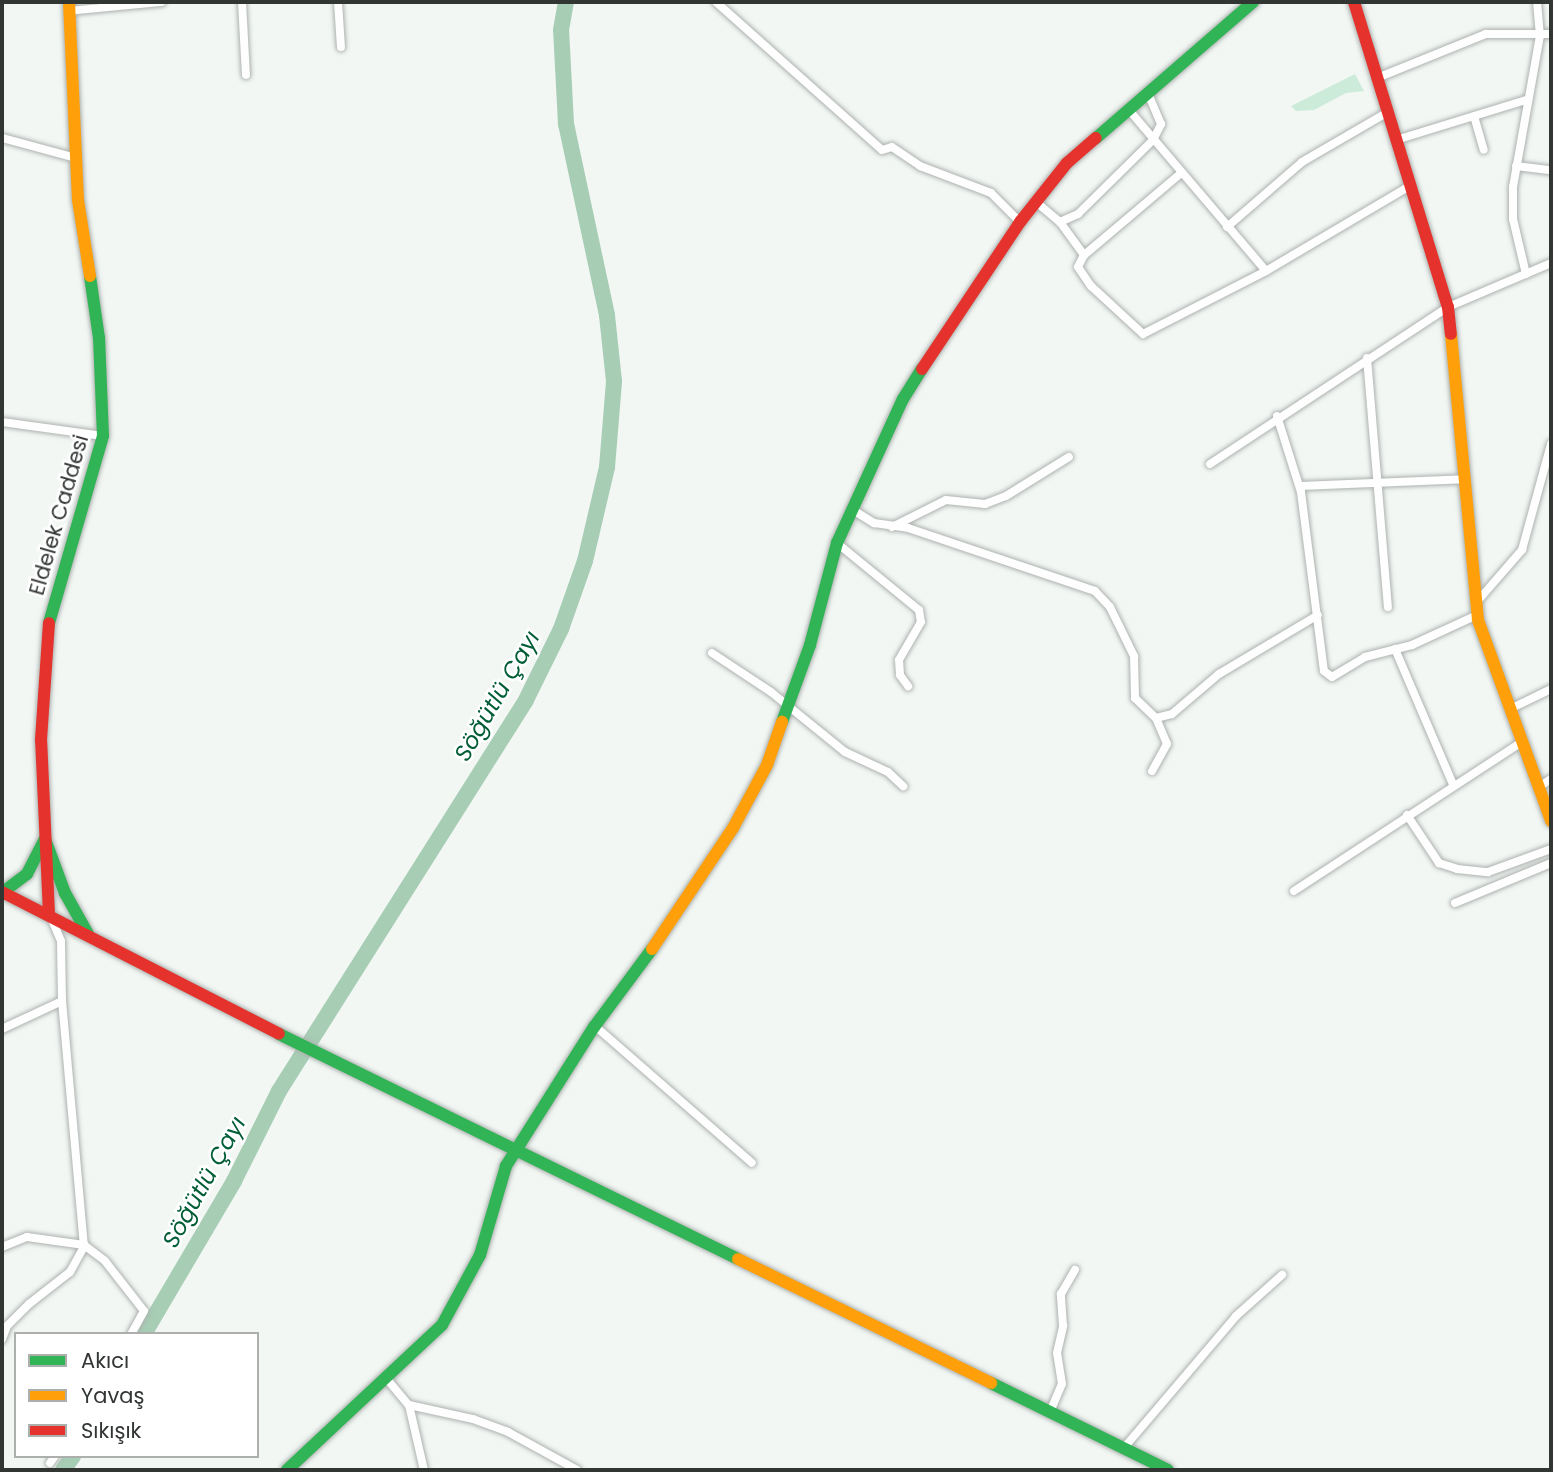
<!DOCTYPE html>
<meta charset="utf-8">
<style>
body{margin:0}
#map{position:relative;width:1553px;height:1472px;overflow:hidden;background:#f2f7f4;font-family:Poppins,sans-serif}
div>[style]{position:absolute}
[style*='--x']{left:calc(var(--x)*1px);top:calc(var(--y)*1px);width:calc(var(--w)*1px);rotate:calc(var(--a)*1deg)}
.green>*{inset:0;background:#ccebd8}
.river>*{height:16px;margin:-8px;padding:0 8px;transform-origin:8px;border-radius:8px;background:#a7cdb5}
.roads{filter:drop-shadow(0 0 2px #adb2af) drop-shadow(0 0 2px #adb2af)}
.street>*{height:8px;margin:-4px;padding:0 4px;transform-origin:4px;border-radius:4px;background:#fdfefd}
.fast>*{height:12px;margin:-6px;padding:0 6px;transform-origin:6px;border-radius:6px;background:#30b455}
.slow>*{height:12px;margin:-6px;padding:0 6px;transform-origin:6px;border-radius:6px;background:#ff9f0a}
.jam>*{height:12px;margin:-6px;padding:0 6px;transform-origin:6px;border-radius:6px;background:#e5322d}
span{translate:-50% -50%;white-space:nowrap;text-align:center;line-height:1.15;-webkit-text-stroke:5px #fff;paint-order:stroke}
.street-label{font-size:21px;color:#323633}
.water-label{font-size:23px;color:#005d35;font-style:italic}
.frame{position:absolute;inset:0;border:4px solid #323633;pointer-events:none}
.legend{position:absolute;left:14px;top:1332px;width:245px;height:126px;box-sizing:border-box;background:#fff;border:2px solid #adafad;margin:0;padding:9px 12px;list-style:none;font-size:21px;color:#323633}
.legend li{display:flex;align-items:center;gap:14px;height:35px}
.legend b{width:35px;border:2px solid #adafad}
</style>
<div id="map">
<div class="green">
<div style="clip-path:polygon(1355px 74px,1364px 91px,1346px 93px,1314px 110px,1296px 111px,1291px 106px)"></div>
</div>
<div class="river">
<div style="--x:144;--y:1334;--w:178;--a:-59.5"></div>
<div style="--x:234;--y:1181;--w:101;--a:-63.4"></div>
<div style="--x:279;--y:1091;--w:462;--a:-57.7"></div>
<div style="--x:526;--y:700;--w:79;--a:-63.8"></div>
<div style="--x:561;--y:629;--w:72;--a:-70.6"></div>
<div style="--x:585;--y:561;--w:97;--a:-76.8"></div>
<div style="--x:607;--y:467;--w:86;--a:-85.3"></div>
<div style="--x:614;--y:381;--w:66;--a:-96.1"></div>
<div style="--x:607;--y:315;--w:195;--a:-102.1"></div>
<div style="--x:566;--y:124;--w:94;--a:-93"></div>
<div style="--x:561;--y:30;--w:28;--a:-80"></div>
<div style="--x:63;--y:1470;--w:17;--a:-54"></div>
</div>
<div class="roads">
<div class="street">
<div style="--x:242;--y:2;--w:73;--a:86.9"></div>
<div style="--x:338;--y:2;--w:45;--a:86.2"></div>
<div style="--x:716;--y:2;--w:222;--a:41.7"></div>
<div style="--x:882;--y:150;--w:10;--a:-17"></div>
<div style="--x:892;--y:147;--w:34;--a:34"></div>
<div style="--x:920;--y:166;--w:76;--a:20.8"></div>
<div style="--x:991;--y:193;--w:41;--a:45"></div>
<div style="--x:68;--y:11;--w:94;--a:-5.5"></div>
<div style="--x:1377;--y:78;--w:118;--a:-22"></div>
<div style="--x:1486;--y:34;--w:65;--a:0"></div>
<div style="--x:1129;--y:110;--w:211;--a:49.6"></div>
<div style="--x:1474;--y:116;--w:35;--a:74"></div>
<div style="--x:2;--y:138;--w:77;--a:15.1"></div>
<div style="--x:1396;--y:140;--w:136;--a:-17.1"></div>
<div style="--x:1516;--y:166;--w:35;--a:7"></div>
<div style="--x:1180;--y:174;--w:126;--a:139.8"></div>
<div style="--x:1084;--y:255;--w:13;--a:117"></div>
<div style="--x:1078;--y:267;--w:23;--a:56"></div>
<div style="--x:1091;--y:286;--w:71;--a:42.7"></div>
<div style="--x:1143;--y:334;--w:138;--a:-27.1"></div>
<div style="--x:1266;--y:271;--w:167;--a:-30.6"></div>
<div style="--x:1036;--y:202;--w:31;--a:40"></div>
<div style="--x:1060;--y:222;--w:20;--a:-24"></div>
<div style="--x:1078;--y:214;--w:105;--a:-44.6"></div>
<div style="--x:1153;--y:140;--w:18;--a:-63"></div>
<div style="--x:1161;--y:124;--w:34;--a:-113"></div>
<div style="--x:1060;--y:222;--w:41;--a:54"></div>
<div style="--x:1227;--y:227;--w:99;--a:-40.9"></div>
<div style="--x:1302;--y:162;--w:99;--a:-30.2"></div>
<div style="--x:1526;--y:274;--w:57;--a:-103.3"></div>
<div style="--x:1513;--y:219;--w:32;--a:-90"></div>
<div style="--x:1513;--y:187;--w:153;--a:-79.9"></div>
<div style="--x:1540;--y:36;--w:34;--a:-95"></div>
<div style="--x:1367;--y:358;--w:250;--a:85.2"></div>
<div style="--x:1277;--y:416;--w:80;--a:72.5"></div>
<div style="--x:1301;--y:492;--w:180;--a:82.7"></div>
<div style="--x:1324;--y:671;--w:10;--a:37"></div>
<div style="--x:1332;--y:677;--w:39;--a:-31"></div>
<div style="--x:1365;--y:657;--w:49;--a:-14.3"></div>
<div style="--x:1412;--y:645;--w:72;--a:-24.8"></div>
<div style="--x:2;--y:422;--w:102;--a:7.9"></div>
<div style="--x:1210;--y:464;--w:285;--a:-33.4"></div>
<div style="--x:1448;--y:307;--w:112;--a:-23.1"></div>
<div style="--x:1300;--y:486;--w:164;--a:-2.4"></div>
<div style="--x:853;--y:510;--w:25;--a:32"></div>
<div style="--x:874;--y:523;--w:34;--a:8"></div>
<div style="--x:908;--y:528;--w:197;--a:18.6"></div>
<div style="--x:1095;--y:591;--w:22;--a:47"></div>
<div style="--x:1110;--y:607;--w:55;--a:63.9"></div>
<div style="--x:1134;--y:656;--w:42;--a:88.6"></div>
<div style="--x:1135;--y:698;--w:29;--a:44"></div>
<div style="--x:1156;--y:718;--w:28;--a:67"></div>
<div style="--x:1167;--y:744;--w:31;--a:119"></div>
<div style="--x:892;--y:527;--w:60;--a:-26.6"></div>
<div style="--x:946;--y:500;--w:39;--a:6"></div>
<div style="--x:985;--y:504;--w:22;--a:-21"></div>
<div style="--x:1006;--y:496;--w:74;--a:-31.8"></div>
<div style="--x:837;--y:543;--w:106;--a:39.3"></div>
<div style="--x:919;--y:610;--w:12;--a:81"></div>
<div style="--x:921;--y:622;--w:44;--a:120.1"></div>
<div style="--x:899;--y:660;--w:15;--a:86"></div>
<div style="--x:900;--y:675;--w:14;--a:54"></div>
<div style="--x:1475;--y:604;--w:72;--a:-49"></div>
<div style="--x:1522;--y:550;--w:110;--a:-74.7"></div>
<div style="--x:1395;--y:649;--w:147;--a:66.8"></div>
<div style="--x:712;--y:653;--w:71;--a:33.5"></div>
<div style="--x:771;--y:692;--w:95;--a:39"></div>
<div style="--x:845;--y:752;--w:47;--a:24.9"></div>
<div style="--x:888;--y:772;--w:21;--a:43"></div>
<div style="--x:1510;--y:709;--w:46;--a:-26"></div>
<div style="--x:1156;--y:718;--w:16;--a:-14"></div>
<div style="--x:1172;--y:714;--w:62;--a:-40.4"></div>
<div style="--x:1219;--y:674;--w:115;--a:-30.8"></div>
<div style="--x:1539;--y:787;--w:14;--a:-34"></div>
<div style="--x:1407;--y:815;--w:58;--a:56.3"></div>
<div style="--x:1439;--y:863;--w:19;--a:18"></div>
<div style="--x:1457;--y:869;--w:31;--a:6"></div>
<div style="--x:1488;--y:872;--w:67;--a:-20.1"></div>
<div style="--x:1294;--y:891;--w:272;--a:-33.2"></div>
<div style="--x:1455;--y:903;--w:104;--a:-22.6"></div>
<div style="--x:595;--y:1026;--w:208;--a:41.1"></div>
<div style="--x:2;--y:1029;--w:66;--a:-25"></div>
<div style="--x:2;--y:1247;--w:27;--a:-22"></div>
<div style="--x:27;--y:1237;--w:58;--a:8"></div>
<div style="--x:84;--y:1245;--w:26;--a:37"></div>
<div style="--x:105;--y:1261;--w:63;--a:52"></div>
<div style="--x:144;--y:1311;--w:26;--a:119"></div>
<div style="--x:2;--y:1339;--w:14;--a:-69"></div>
<div style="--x:7;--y:1326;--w:31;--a:-45"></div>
<div style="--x:29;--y:1304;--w:52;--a:-38"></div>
<div style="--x:70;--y:1272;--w:29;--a:-61"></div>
<div style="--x:84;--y:1247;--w:247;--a:-95.1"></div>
<div style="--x:62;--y:1001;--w:60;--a:-91"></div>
<div style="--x:61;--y:941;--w:25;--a:-113"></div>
<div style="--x:386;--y:1378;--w:35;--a:50"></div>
<div style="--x:409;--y:1405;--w:66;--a:12.3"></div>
<div style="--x:473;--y:1419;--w:37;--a:20"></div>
<div style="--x:508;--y:1432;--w:79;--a:28.8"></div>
<div style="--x:409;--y:1405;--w:67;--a:77"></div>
<div style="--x:1050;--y:1412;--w:30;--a:-67"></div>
<div style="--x:1062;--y:1384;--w:31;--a:-99"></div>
<div style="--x:1057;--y:1353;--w:28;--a:-77"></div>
<div style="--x:1063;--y:1326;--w:32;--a:-94"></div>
<div style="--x:1061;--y:1294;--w:28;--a:-60"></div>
<div style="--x:1123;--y:1449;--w:175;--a:-49.6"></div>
<div style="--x:1236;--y:1316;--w:62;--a:-41.7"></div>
<div style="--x:50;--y:1463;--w:9;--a:-54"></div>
</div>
<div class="fast">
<div style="--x:1096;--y:138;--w:208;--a:-40.9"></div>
<div style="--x:49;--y:623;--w:195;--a:-73.9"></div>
<div style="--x:103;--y:436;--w:98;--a:-92.3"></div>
<div style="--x:99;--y:338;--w:63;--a:-98.3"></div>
<div style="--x:782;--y:722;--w:82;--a:-70"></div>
<div style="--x:810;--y:645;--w:106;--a:-75.2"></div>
<div style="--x:837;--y:543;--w:158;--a:-65.4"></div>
<div style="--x:903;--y:399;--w:36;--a:-58"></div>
<div style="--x:3;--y:892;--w:30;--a:-37"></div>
<div style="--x:27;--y:874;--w:39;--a:-63"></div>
<div style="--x:45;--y:839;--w:58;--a:69.7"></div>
<div style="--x:65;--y:893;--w:47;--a:60.7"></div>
<div style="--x:279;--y:1034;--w:511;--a:26.11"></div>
<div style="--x:991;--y:1383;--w:197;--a:26.2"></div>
<div style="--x:287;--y:1470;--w:212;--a:-43.1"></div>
<div style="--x:442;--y:1325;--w:80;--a:-61.5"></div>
<div style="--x:480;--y:1255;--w:93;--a:-73.7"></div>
<div style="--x:506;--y:1166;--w:165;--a:-57.7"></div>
<div style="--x:594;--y:1027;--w:97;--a:-53.4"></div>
</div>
<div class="slow">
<div style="--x:69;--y:2;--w:198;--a:87.4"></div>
<div style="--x:78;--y:200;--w:77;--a:81"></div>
<div style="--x:1451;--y:334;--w:287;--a:84.6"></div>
<div style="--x:1478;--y:620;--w:214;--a:70"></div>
<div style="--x:652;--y:949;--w:146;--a:-56.2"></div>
<div style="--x:733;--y:828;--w:72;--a:-61.6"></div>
<div style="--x:767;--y:765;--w:46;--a:-70.8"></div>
<div style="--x:738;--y:1259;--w:282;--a:26.1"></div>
</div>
<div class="jam">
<div style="--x:1354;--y:2;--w:319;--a:72.9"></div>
<div style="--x:1448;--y:307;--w:27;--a:84"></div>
<div style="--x:922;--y:369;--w:177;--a:-56.3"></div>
<div style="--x:1020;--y:222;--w:75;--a:-51.5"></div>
<div style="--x:1067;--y:163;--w:38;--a:-41"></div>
<div style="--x:2;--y:892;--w:311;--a:27.1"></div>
<div style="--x:49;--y:914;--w:174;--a:-92.6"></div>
<div style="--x:41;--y:740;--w:117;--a:-86.1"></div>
</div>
</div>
<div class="street-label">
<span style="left:59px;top:515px;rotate:-74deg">Eldelek Caddesi</span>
</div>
<div class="water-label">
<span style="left:497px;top:696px;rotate:-60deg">Söğütlü Çayı</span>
<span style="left:204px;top:1182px;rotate:-61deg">Söğütlü Çayı</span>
</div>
<div class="frame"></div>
<ul class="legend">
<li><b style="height:9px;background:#30b455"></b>Akıcı</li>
<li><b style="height:9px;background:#ff9f0a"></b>Yavaş</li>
<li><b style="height:9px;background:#e5322d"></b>Sıkışık</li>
</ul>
</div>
